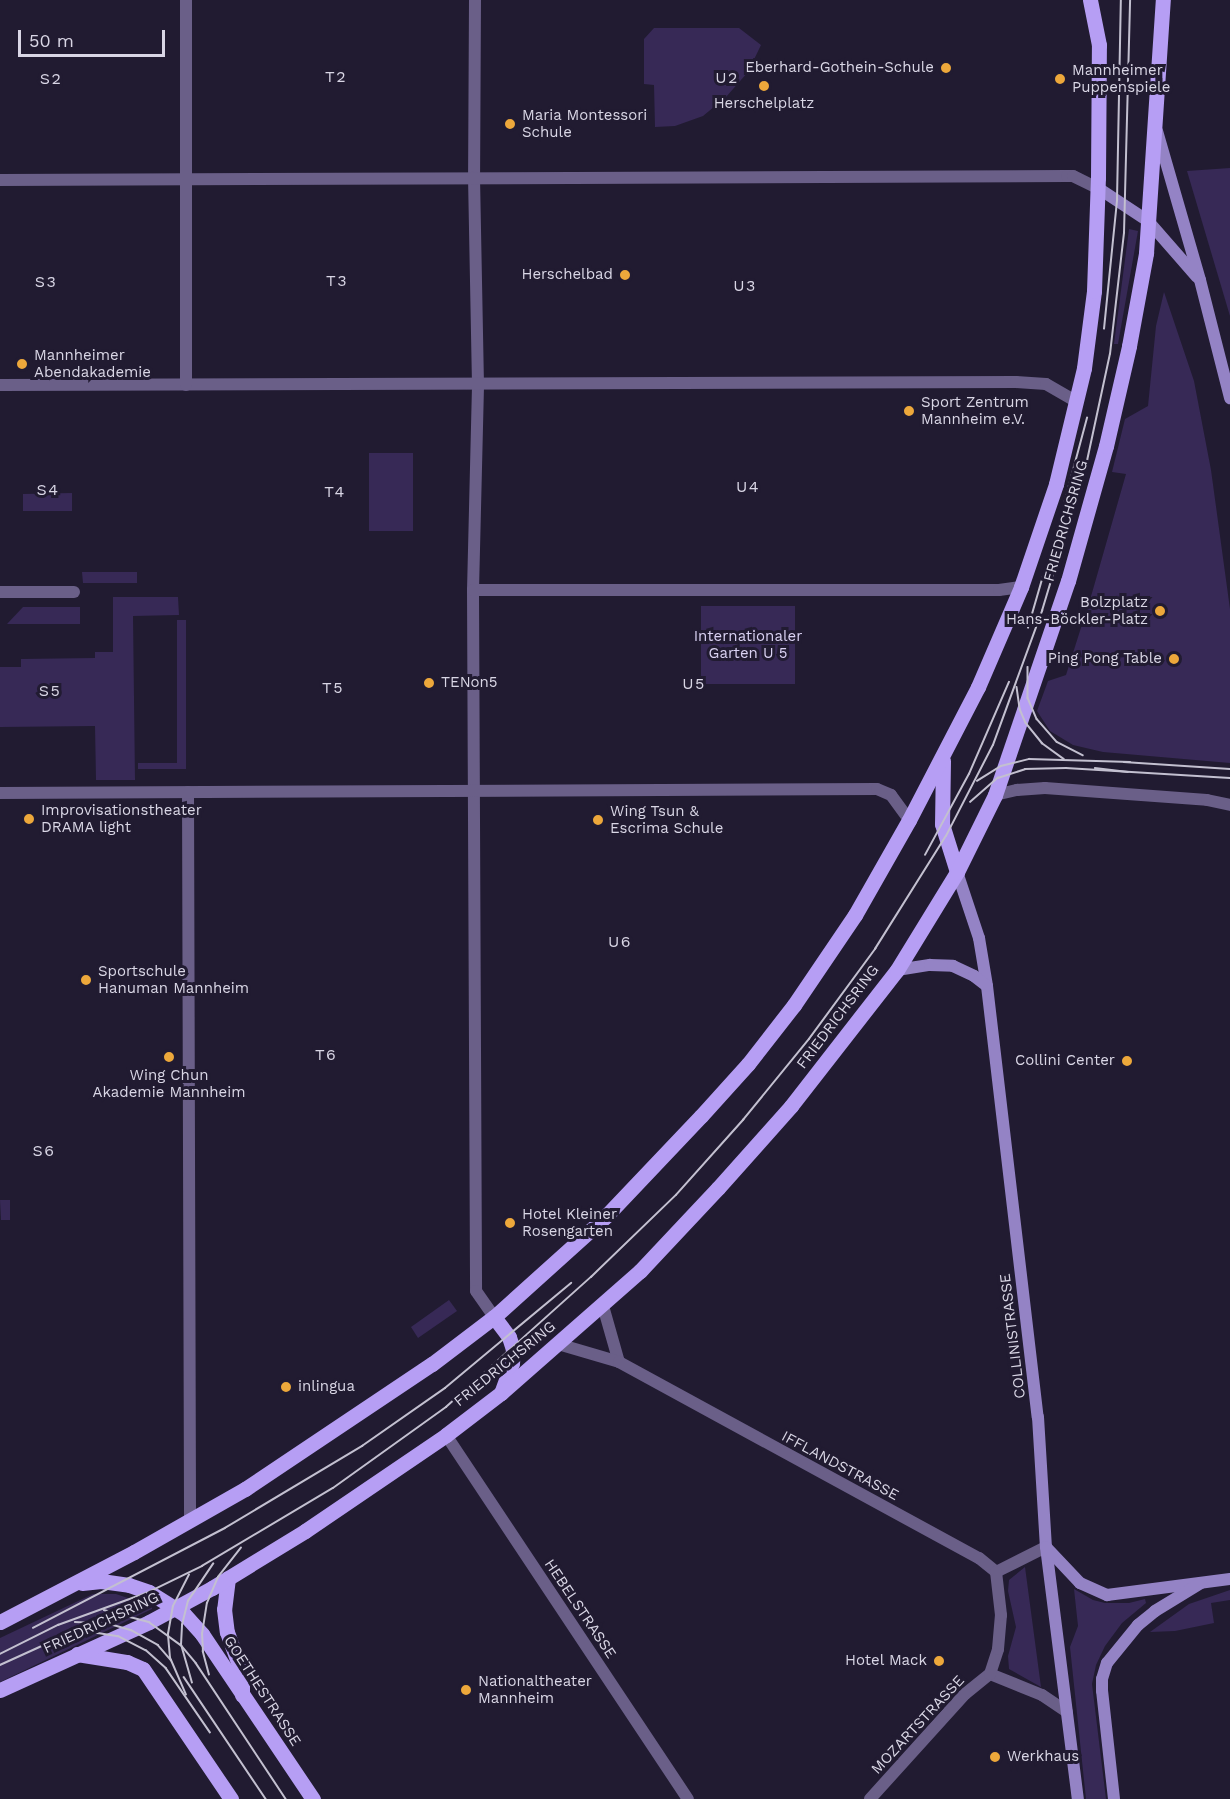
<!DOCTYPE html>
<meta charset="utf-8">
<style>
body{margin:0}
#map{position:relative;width:1230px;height:1799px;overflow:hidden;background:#211b31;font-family:"Work Sans",sans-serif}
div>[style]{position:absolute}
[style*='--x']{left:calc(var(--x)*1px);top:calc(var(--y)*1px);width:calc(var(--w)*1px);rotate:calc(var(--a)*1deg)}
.green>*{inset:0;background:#372956}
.street>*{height:12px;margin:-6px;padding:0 6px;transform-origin:6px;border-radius:6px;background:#6a5f88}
.secondary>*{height:12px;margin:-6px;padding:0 6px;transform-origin:6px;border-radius:6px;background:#9483c5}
.primary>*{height:15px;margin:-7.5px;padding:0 7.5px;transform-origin:7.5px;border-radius:7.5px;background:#b69ef4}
.tram>*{height:1.5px;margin:-0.75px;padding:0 0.75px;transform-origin:0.75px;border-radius:0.75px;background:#c3c0d0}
.dots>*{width:16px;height:16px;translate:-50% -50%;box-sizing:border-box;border:3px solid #211b31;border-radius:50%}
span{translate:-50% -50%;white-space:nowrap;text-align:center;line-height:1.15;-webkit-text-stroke:6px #211b31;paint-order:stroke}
.poi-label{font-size:15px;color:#d9d6e5}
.right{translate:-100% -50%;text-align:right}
.left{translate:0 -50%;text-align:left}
.street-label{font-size:15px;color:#d9d6e5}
.park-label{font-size:15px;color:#dad2f3}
.neighbourhood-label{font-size:16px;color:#d9d6e5;letter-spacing:1.5px}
.scale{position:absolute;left:18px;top:30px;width:147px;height:27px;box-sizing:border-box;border:3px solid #d9d6e5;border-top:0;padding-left:8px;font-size:18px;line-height:21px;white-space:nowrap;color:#d9d6e5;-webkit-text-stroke:4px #211b31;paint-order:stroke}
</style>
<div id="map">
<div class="green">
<div style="clip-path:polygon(654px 28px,739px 28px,761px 45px,748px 72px,726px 97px,703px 116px,675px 126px,655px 127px,654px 85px,644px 84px,644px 39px)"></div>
<div style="clip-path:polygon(1230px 168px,1230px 316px,1187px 171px)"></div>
<div style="clip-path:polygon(1129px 229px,1138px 231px,1118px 344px,1114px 344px)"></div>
<div style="clip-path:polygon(1164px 292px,1194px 381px,1211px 470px,1230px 609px,1230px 763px,1103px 752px,1073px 745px,1050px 731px,1037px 711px,1048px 681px,1066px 675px,1092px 593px,1126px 474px,1112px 472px,1125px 419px,1148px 406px,1156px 326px)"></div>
<div style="clip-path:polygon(369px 453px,413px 453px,413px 531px,369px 531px)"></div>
<div style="clip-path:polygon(72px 493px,72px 511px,23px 511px,23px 494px)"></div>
<div style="clip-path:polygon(82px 572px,137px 572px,137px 583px,83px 583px)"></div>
<div style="clip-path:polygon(113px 597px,178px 597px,179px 615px,133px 616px,135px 780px,96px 780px,95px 726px,0 727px,0 667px,21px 667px,21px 659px,95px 658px,95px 652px,113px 652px)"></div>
<div style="clip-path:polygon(701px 606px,795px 606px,795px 684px,701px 684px)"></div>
<div style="clip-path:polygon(23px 607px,80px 607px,80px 624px,7px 624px)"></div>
<div style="clip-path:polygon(177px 620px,186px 620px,186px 769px,138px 769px,138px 763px,177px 763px)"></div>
<div style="clip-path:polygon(0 1200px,10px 1200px,10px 1220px,1px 1220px)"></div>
<div style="clip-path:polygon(449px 1300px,457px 1311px,418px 1338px,411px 1327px)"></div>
<div style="clip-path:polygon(1025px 1567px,1041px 1687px,1009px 1669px,1008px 1656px,1016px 1627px,1008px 1591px,1009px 1580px)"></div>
<div style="clip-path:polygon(1074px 1589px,1093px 1600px,1105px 1603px,1129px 1603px,1145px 1599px,1146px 1603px,1122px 1623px,1105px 1646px,1096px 1665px,1092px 1684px,1106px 1799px,1086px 1799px,1070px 1647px,1078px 1626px)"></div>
<div style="clip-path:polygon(1230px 1590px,1230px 1600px,1211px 1603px,1214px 1623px,1175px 1631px,1150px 1632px,1189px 1604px)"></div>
<div style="clip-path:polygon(93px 1594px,116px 1594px,152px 1606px,152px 1609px,0 1682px,0 1638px)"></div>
</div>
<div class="street">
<div style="--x:475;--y:0;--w:177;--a:90.3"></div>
<div style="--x:474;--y:177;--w:209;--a:88.9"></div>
<div style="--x:478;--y:386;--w:204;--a:91.4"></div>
<div style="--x:473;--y:590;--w:701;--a:89.75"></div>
<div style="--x:476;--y:1291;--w:32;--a:55"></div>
<div style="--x:0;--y:180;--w:1067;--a:-0.21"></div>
<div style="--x:1067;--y:176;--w:6;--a:0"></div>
<div style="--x:1073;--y:176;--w:28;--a:26"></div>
<div style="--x:0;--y:385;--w:1016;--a:-0.17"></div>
<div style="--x:1016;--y:382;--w:30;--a:4"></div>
<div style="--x:1046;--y:384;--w:36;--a:30"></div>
<div style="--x:186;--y:385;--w:385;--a:-90"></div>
<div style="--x:473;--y:590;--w:526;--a:0"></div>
<div style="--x:999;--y:590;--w:22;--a:-8"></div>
<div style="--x:0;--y:592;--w:74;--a:0"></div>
<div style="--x:188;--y:792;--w:729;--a:89.84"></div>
<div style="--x:0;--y:793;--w:877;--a:-0.26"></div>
<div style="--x:877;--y:789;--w:15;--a:23"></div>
<div style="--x:891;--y:795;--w:31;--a:54"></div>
<div style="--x:995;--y:795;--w:23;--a:-13"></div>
<div style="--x:1017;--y:790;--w:28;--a:-4"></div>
<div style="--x:1045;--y:788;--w:162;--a:4.2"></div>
<div style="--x:1207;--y:800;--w:24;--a:12"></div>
<div style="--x:603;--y:1306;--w:58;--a:74.1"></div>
<div style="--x:558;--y:1344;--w:64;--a:16.4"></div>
<div style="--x:619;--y:1362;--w:410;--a:28.6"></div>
<div style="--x:979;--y:1558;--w:22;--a:39"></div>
<div style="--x:446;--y:1435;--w:437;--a:56.4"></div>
<div style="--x:996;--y:1572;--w:56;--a:-26.6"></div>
<div style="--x:990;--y:1674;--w:56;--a:22"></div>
<div style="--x:1042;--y:1695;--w:30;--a:34"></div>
<div style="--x:870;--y:1799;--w:142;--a:-47.9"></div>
<div style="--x:965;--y:1694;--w:32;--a:-39"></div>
<div style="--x:990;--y:1674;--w:26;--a:-72"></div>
<div style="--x:998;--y:1649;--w:34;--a:-85"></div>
<div style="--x:1001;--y:1615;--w:43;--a:-96.6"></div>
</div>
<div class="secondary">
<div style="--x:1157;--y:131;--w:155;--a:73.9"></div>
<div style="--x:1200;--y:280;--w:122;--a:75.7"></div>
<div style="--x:1098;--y:188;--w:60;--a:33.4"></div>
<div style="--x:1148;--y:221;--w:74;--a:48.8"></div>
<div style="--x:957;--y:872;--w:70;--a:71.6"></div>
<div style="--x:979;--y:938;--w:49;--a:80.5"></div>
<div style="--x:987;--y:986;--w:434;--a:83.3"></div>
<div style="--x:1038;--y:1417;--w:130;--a:86.5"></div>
<div style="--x:1046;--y:1547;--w:254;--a:82.8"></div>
<div style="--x:897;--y:970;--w:33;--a:-9"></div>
<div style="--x:930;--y:965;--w:23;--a:2"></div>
<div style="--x:953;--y:966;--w:23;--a:25"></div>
<div style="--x:974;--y:976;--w:16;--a:38"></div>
<div style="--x:1046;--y:1547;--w:50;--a:46.6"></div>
<div style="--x:1080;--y:1583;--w:30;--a:24"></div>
<div style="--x:1107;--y:1595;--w:124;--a:-7.4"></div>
<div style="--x:1114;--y:1799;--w:109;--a:-96.3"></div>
<div style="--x:1102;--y:1691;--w:12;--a:-90"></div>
<div style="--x:1102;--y:1679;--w:17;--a:-73"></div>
<div style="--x:1107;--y:1663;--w:49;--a:-50.8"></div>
<div style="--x:1138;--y:1625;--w:22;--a:-39"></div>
<div style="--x:1155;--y:1611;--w:54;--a:-31.3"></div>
</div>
<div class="primary">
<div style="--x:943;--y:761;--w:63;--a:90.9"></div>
<div style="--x:942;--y:824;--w:50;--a:72.6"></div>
<div style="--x:494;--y:1317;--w:25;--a:53"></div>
<div style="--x:509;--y:1337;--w:13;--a:72"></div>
<div style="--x:513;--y:1349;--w:14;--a:94"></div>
<div style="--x:512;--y:1363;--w:30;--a:110"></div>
<div style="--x:228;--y:1578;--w:31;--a:97"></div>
<div style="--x:224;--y:1609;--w:23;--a:83"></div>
<div style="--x:227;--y:1632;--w:44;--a:69.9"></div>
<div style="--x:242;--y:1673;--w:22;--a:90"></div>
<div style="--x:82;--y:1583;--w:19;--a:-6"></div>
<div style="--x:101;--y:1581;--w:28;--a:8"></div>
<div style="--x:129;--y:1585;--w:21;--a:19"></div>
<div style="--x:149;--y:1592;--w:41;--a:32.2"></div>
<div style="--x:184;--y:1614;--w:27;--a:48"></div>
<div style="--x:202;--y:1634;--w:199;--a:56.1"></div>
<div style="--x:0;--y:1622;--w:151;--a:-27.6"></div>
<div style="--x:134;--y:1552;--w:128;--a:-29.6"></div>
<div style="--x:245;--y:1489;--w:225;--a:-33.8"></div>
<div style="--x:432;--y:1364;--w:78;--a:-37.2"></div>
<div style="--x:494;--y:1317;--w:151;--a:-42"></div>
<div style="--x:606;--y:1216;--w:138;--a:-46.5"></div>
<div style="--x:701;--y:1116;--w:70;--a:-47.9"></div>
<div style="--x:748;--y:1064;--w:75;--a:-52.1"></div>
<div style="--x:794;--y:1005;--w:109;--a:-55.9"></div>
<div style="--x:855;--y:915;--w:109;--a:-60.4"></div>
<div style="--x:909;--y:820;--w:150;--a:-62.6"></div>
<div style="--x:978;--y:687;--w:109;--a:-66.7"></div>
<div style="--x:1021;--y:587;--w:109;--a:-71.2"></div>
<div style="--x:1056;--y:484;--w:119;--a:-76.4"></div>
<div style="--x:1084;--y:368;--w:78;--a:-82.6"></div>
<div style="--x:1094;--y:291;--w:113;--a:-88"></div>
<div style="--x:1098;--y:178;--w:133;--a:-89.6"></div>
<div style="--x:1099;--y:45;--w:46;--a:-101.3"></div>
<div style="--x:77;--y:1654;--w:51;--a:9.1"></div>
<div style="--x:127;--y:1662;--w:17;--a:24"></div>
<div style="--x:143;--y:1669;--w:157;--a:55.9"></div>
<div style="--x:0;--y:1690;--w:164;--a:-24.5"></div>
<div style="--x:149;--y:1622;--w:72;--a:-28.4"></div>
<div style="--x:212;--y:1588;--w:109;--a:-31.5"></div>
<div style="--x:305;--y:1531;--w:171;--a:-34.2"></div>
<div style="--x:446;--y:1435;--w:69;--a:-37.4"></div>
<div style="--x:501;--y:1393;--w:185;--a:-41.3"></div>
<div style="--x:640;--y:1271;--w:114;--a:-46.8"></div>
<div style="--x:718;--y:1188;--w:110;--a:-48.3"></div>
<div style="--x:791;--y:1106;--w:172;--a:-52.1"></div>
<div style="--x:897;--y:970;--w:115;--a:-58.5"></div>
<div style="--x:957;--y:872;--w:86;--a:-63.7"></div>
<div style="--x:995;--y:795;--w:226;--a:-71.2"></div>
<div style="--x:1068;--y:581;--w:140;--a:-74.3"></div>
<div style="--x:1106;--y:446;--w:103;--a:-77"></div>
<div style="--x:1129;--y:346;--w:95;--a:-79.6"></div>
<div style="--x:1146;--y:253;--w:254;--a:-86.2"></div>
</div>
<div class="tram">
<div style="--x:1104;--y:329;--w:130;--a:-84.2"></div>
<div style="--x:1117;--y:200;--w:200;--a:-88.9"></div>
<div style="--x:1064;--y:504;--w:89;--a:-75"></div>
<div style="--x:1028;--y:628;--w:54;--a:-73.9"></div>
<div style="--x:1028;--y:667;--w:31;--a:90"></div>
<div style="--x:1028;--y:698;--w:23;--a:67"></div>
<div style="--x:1037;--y:719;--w:30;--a:49"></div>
<div style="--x:1057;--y:742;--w:29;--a:27"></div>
<div style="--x:1017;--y:687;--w:22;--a:82"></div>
<div style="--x:1020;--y:709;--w:15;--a:67"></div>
<div style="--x:1026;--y:723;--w:26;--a:51"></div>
<div style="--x:1042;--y:743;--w:27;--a:36"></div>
<div style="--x:1124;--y:762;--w:106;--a:3.8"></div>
<div style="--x:1095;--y:768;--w:33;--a:7"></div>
<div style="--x:977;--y:781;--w:28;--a:-32"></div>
<div style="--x:1001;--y:766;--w:29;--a:-14"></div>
<div style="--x:1029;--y:759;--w:101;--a:1.7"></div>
<div style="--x:970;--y:802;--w:37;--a:-41"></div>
<div style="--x:998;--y:778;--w:28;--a:-18"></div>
<div style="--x:1025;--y:769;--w:41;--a:-1.4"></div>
<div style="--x:1066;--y:768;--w:164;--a:3.5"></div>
<div style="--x:925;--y:855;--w:92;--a:-61.5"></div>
<div style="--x:969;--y:774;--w:100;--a:-66.5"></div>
<div style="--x:104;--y:1610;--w:47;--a:14.9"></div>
<div style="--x:149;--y:1622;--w:39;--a:36"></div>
<div style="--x:181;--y:1645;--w:23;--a:50"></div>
<div style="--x:196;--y:1663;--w:163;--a:56.5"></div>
<div style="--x:75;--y:1622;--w:35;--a:3"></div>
<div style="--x:110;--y:1624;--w:22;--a:16"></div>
<div style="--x:131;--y:1630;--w:31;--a:29"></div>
<div style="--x:158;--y:1645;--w:20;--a:49"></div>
<div style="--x:33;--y:1628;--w:216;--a:-27.5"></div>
<div style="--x:225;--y:1528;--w:160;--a:-30.9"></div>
<div style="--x:362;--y:1446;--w:101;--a:-34.9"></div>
<div style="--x:445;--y:1388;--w:164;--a:-39.8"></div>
<div style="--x:0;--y:1654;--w:65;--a:-26.6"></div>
<div style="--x:58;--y:1625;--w:97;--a:-19.9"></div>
<div style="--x:149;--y:1592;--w:59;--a:-26.1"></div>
<div style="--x:202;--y:1566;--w:152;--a:-30.8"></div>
<div style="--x:333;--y:1488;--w:139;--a:-35.6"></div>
<div style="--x:446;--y:1407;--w:195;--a:-41.9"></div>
<div style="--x:591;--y:1277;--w:118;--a:-44"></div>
<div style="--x:676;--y:1195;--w:101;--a:-48.2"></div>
<div style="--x:743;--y:1120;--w:104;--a:-50.8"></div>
<div style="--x:809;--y:1039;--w:112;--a:-53.7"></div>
<div style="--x:875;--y:949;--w:133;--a:-57.9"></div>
<div style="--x:946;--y:836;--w:102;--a:-62.7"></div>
<div style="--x:993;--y:745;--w:143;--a:-69.9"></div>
<div style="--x:1042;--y:611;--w:157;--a:-73.3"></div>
<div style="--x:1087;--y:461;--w:109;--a:-77.9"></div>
<div style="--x:1110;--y:354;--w:122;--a:-83.4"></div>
<div style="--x:1124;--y:233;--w:233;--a:-88.5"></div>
<div style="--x:0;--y:1665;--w:72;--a:-24.4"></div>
<div style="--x:66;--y:1635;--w:32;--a:-4"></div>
<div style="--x:98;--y:1633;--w:20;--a:9"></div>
<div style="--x:118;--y:1636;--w:31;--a:27"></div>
<div style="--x:146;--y:1650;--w:27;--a:42"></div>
<div style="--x:166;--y:1668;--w:78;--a:55.5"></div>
<div style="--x:209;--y:1675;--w:24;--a:-105"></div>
<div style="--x:203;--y:1652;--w:18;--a:-93"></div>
<div style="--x:202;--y:1634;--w:31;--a:-81"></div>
<div style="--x:207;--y:1603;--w:28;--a:-67"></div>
<div style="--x:218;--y:1577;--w:37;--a:-52"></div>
<div style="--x:184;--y:1677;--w:147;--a:56.1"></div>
<div style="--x:192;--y:1683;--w:40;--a:-106"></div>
<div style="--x:181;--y:1645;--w:20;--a:-87"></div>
<div style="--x:182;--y:1625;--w:25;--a:-76"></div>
<div style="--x:188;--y:1601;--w:45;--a:-56"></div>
<div style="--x:186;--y:1695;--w:40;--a:-113.4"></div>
<div style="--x:170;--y:1658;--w:24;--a:-95"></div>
<div style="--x:168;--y:1634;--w:28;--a:-80"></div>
<div style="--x:173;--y:1606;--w:35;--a:-63"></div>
</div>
<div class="dots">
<div style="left:946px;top:68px;background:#eda83b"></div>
<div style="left:1060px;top:79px;background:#eda83b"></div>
<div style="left:764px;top:86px;background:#eda83b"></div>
<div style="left:510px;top:124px;background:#eda83b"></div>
<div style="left:625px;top:275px;background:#eda83b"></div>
<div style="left:22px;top:364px;background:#eda83b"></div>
<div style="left:909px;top:411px;background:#eda83b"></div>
<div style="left:1160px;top:611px;background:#eda83b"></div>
<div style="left:1174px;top:659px;background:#eda83b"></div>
<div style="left:429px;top:683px;background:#eda83b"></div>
<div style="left:29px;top:819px;background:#eda83b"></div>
<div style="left:598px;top:820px;background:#eda83b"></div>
<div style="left:86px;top:980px;background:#eda83b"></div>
<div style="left:169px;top:1057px;background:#eda83b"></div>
<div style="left:1127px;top:1061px;background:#eda83b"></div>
<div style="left:510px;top:1223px;background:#eda83b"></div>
<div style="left:286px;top:1387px;background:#eda83b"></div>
<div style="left:939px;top:1661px;background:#eda83b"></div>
<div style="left:466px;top:1690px;background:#eda83b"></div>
<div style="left:995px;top:1757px;background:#eda83b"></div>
</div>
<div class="poi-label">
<span class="right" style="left:934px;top:68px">Eberhard-Gothein-Schule</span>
<span class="left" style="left:1072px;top:79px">Mannheimer<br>Puppenspiele</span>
<span style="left:764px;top:104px">Herschelplatz</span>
<span class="left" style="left:522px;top:124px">Maria Montessori<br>Schule</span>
<span class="right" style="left:613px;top:275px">Herschelbad</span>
<span class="left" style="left:34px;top:364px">Mannheimer<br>Abendakademie</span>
<span class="left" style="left:921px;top:411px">Sport Zentrum<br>Mannheim e.V.</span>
<span class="right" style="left:1148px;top:611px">Bolzplatz<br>Hans-Böckler-Platz</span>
<span class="right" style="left:1162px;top:659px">Ping Pong Table</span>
<span class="left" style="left:441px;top:683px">TENon5</span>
<span class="left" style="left:41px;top:819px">Improvisationstheater<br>DRAMA light</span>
<span class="left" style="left:610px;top:820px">Wing Tsun &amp;<br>Escrima Schule</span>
<span class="left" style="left:98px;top:980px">Sportschule<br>Hanuman Mannheim</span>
<span class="right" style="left:1115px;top:1061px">Collini Center</span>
<span style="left:169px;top:1084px">Wing Chun<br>Akademie Mannheim</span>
<span class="left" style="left:522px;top:1223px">Hotel Kleiner<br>Rosengarten</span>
<span class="left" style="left:298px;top:1387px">inlingua</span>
<span class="right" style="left:927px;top:1661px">Hotel Mack</span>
<span class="left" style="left:478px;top:1690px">Nationaltheater<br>Mannheim</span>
<span class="left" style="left:1007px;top:1757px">Werkhaus</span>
</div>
<div class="street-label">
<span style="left:1066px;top:521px;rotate:-74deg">FRIEDRICHSRING</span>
<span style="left:838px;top:1017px;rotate:-53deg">FRIEDRICHSRING</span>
<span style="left:1013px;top:1336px;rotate:-97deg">COLLINISTRASSE</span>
<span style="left:505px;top:1364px;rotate:-39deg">FRIEDRICHSRING</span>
<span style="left:840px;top:1466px;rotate:28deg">IFFLANDSTRASSE</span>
<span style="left:580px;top:1609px;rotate:56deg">HEBELSTRASSE</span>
<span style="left:101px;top:1623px;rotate:-25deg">FRIEDRICHSRING</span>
<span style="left:262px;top:1691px;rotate:57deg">GOETHESTRASSE</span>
<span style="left:918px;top:1725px;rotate:-47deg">MOZARTSTRASSE</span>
</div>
<div class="park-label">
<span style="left:748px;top:645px">Internationaler<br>Garten U 5</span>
</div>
<div class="neighbourhood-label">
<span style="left:336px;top:77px">T2</span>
<span style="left:727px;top:78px">U2</span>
<span style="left:51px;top:79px">S2</span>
<span style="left:337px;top:281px">T3</span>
<span style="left:46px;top:282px">S3</span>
<span style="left:745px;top:286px">U3</span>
<span style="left:748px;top:487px">U4</span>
<span style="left:48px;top:490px">S4</span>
<span style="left:335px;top:492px">T4</span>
<span style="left:694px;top:684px">U5</span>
<span style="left:333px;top:688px">T5</span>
<span style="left:50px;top:691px">S5</span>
<span style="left:620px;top:942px">U6</span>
<span style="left:326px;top:1055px">T6</span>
<span style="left:44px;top:1151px">S6</span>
</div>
<div class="scale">50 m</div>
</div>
